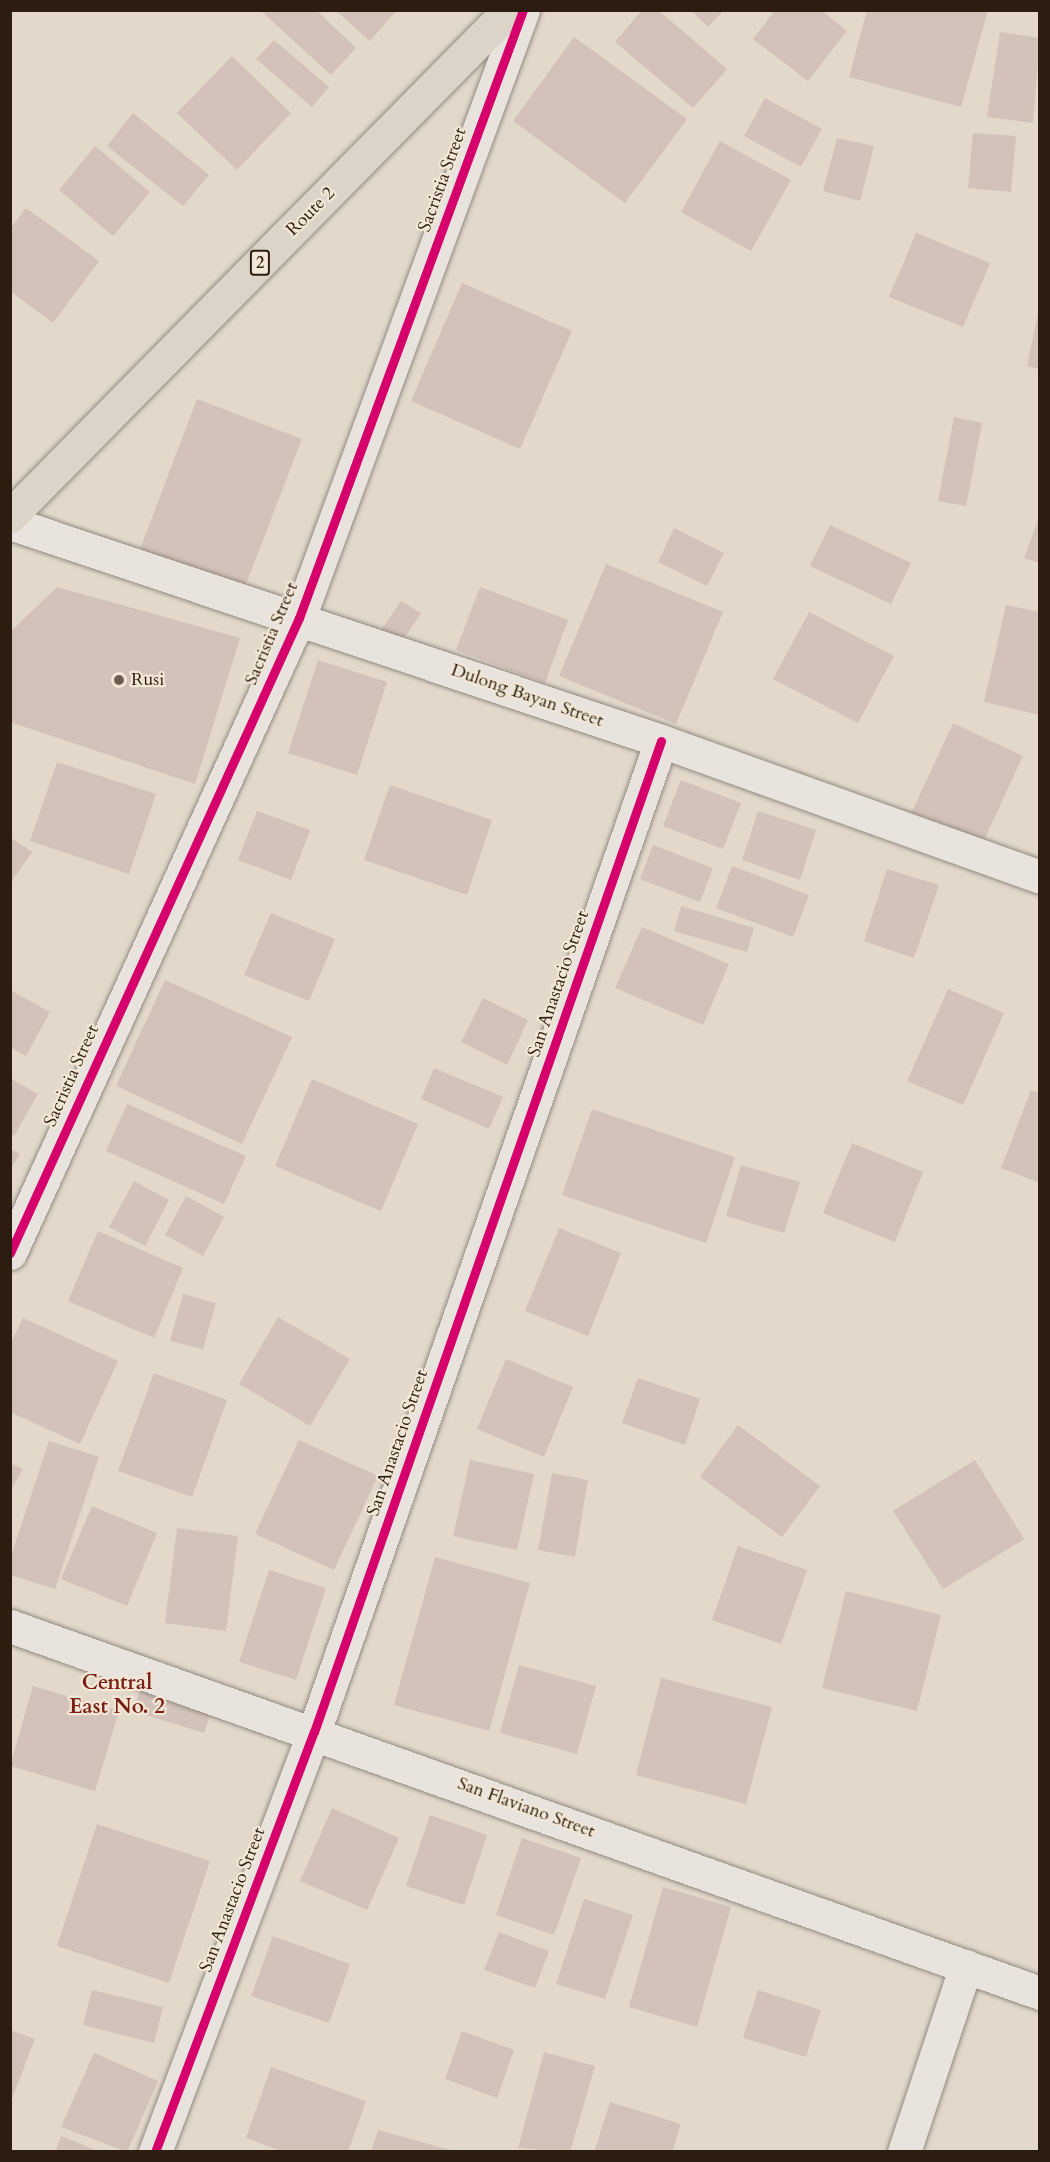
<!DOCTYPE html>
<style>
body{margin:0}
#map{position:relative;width:1050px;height:2162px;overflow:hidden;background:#e2d9cb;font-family:Cardo,serif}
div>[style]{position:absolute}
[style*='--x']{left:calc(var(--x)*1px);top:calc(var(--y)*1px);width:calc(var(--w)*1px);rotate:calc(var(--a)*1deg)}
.building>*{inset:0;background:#d2c2b9}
.roads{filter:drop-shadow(0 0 2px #938b82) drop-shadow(0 0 2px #938b82)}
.street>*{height:33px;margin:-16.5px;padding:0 16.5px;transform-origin:16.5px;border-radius:16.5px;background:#e8e3dd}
.highway>*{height:33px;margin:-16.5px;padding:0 16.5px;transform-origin:16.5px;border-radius:16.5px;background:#dcd4c8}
.cycleway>*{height:9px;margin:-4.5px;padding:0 4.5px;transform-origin:4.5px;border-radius:4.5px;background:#d6006c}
.dots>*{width:16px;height:16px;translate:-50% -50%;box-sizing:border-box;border:3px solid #f2e7d7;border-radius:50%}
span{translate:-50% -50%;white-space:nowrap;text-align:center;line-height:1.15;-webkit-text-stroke:4.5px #f2e7d7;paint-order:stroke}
.shield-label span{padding:2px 4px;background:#f2e7d7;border:2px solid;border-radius:4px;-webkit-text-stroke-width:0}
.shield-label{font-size:16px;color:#2c1d10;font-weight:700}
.street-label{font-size:18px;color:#2c1d10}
.poi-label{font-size:18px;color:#2c1d10}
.left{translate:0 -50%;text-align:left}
.quarter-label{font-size:21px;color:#7a1f14;font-weight:700}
.frame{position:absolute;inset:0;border:12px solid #2c1d10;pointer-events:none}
</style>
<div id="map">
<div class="building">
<div style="clip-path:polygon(260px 10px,316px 10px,356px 48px,331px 75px)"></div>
<div style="clip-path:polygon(335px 10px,397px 10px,370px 41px)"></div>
<div style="clip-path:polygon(642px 10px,658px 10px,727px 69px,693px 108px,615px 42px)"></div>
<div style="clip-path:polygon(691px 10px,724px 10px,708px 27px)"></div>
<div style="clip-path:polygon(775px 10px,821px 10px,847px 31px,808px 81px,753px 39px)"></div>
<div style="clip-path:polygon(867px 10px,988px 10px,961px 107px,849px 77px)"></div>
<div style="clip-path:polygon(1000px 32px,1040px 38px,1033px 123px,987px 117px)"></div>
<div style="clip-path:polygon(574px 37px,687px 119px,625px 203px,513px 121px)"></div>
<div style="clip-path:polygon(274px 40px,329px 87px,312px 107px,256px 59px)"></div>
<div style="clip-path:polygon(232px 56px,291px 113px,237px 170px,177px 113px)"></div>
<div style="clip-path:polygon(765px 98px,822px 129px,801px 167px,744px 136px)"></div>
<div style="clip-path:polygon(133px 113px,209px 175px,183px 206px,107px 146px)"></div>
<div style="clip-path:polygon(973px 133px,1016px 136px,1011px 192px,968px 188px)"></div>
<div style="clip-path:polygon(837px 138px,874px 146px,860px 201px,823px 191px)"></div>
<div style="clip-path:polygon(720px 141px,791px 180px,751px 251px,681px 212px)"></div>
<div style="clip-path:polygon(95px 146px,150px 192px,113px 236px,59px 190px)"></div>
<div style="clip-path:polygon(26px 208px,99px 261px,53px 323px,10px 291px,10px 229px)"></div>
<div style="clip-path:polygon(916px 233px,990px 263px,963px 327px,889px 297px)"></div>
<div style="clip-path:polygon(462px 283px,572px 331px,520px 449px,411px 401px)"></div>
<div style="clip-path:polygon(1040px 303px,1040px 369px,1027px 366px)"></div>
<div style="clip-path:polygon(197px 399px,302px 439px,244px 589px,140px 549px)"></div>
<div style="clip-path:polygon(954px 417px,982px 423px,966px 506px,938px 501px)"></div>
<div style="clip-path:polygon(1040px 515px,1040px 563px,1024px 558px)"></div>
<div style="clip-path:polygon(830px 525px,911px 563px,891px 604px,810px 566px)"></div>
<div style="clip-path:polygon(674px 528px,724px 553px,707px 586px,658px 562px)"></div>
<div style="clip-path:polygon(606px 564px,723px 612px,676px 724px,559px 676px)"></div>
<div style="clip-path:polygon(57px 587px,240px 638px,195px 784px,10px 722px,10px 632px)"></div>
<div style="clip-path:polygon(480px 587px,568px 620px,545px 683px,456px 650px)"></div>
<div style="clip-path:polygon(401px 601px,421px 613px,399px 646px,379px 633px)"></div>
<div style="clip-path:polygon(1006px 605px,1040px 612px,1040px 715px,984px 702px)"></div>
<div style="clip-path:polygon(809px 612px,894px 656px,858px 723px,773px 679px)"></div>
<div style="clip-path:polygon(318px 660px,387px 682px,357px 775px,288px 753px)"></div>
<div style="clip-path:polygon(953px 723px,1023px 756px,979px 851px,909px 818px)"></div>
<div style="clip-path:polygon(57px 762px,156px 794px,129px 874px,30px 841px)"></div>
<div style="clip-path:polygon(681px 780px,741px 803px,723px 849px,663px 826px)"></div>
<div style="clip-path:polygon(390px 785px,492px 820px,467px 895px,364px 860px)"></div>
<div style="clip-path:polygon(257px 811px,310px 830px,291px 880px,238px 860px)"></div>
<div style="clip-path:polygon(758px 811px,816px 830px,800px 880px,742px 860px)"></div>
<div style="clip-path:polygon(10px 837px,32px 852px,10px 884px)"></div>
<div style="clip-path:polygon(653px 845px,713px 868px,700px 902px,640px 879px)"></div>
<div style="clip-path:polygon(732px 866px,809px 895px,793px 937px,716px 908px)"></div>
<div style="clip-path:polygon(887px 869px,939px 885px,914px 958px,864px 941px)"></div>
<div style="clip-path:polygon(681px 906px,754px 928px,747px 952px,674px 931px)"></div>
<div style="clip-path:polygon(271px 913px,335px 939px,309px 1001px,244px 975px)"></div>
<div style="clip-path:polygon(642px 927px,729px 964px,703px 1025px,615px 988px)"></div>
<div style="clip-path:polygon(165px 980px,292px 1037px,242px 1144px,116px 1086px)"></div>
<div style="clip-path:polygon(948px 989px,1004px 1013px,963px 1105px,907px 1081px)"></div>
<div style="clip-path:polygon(10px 990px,50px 1012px,26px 1056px,10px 1047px)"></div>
<div style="clip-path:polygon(483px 998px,528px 1020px,507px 1065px,461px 1042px)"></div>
<div style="clip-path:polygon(434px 1068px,503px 1097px,489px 1129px,421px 1099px)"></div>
<div style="clip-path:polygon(10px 1078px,38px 1094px,14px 1136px,10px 1134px)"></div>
<div style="clip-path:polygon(312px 1079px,418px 1124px,381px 1211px,275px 1166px)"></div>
<div style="clip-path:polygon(1031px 1090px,1040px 1093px,1040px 1183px,1001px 1168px)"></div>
<div style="clip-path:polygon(127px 1104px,246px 1156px,224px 1204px,106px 1151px)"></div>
<div style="clip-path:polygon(592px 1109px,735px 1157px,706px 1243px,562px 1195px)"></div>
<div style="clip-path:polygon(852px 1143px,923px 1172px,895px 1242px,823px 1213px)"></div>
<div style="clip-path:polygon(10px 1149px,20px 1154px,10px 1170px)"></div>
<div style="clip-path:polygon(741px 1165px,800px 1182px,784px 1233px,726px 1216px)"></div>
<div style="clip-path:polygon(134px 1181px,169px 1200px,145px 1246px,109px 1227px)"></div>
<div style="clip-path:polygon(186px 1196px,224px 1217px,203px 1256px,165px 1235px)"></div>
<div style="clip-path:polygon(559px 1228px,621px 1253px,588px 1336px,525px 1311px)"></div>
<div style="clip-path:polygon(98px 1231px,183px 1268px,154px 1338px,68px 1301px)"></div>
<div style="clip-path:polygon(183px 1294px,216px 1303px,203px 1349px,170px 1341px)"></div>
<div style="clip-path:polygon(278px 1317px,350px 1359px,310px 1426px,239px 1384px)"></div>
<div style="clip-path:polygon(23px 1318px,118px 1361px,80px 1444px,10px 1412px,10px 1345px)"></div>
<div style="clip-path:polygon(506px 1359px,573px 1387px,544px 1457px,477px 1429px)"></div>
<div style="clip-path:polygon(154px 1373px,227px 1400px,192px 1497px,118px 1471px)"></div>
<div style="clip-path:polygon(638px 1378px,700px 1399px,685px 1445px,622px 1423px)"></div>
<div style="clip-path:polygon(738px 1425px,820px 1486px,782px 1537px,700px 1477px)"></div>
<div style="clip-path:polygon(299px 1440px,378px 1476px,334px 1570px,255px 1534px)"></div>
<div style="clip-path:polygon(49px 1441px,99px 1457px,55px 1589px,10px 1575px,10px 1559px)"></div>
<div style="clip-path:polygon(470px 1460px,534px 1474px,517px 1550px,453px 1536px)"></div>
<div style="clip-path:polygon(975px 1460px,1024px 1539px,943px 1589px,893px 1511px)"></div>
<div style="clip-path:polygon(10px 1463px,23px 1469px,10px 1492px)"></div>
<div style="clip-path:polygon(552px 1473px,588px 1480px,575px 1557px,538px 1550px)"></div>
<div style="clip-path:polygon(92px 1506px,157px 1533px,127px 1606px,61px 1579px)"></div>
<div style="clip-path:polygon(177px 1528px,238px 1536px,226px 1631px,165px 1623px)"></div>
<div style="clip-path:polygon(738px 1546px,807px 1570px,781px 1644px,712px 1620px)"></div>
<div style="clip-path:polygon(435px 1557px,530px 1583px,489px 1731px,394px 1705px)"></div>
<div style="clip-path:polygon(269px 1570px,326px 1588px,296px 1680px,239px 1662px)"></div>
<div style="clip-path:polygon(846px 1591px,941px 1615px,917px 1711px,822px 1688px)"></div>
<div style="clip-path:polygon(519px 1665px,596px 1686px,577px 1754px,500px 1733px)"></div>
<div style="clip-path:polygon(661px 1678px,772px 1707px,746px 1804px,636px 1775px)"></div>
<div style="clip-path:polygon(33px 1686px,119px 1711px,95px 1791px,10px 1766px)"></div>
<div style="clip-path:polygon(140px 1690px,211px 1712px,204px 1733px,133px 1711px)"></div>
<div style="clip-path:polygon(332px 1808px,399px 1838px,367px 1910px,300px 1881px)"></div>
<div style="clip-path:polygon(430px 1815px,487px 1835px,464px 1905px,406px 1886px)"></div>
<div style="clip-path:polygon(97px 1824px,210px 1861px,169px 1983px,57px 1946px)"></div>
<div style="clip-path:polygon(522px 1838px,581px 1858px,554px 1935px,496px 1915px)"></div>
<div style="clip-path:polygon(663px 1887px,731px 1907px,697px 2027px,629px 2007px)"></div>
<div style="clip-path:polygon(584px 1899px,633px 1915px,605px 1999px,556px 1984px)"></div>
<div style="clip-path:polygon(499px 1932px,549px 1951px,535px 1988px,484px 1970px)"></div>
<div style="clip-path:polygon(273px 1936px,350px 1964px,329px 2023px,251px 1996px)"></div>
<div style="clip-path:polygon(92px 1990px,163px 2007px,154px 2043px,83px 2025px)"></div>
<div style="clip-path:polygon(758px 1990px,821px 2010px,806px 2057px,743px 2038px)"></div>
<div style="clip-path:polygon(10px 2030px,35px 2039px,11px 2101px,10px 2101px)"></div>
<div style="clip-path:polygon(462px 2031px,514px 2050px,497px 2098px,445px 2079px)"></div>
<div style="clip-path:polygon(544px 2052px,595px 2066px,570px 2152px,518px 2148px)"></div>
<div style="clip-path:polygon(94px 2053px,158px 2081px,127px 2152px,61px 2127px)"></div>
<div style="clip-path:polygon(271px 2067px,366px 2101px,348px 2152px,284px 2152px,246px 2138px)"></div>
<div style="clip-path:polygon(610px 2102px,681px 2124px,672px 2152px,594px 2152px)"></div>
<div style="clip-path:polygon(378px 2130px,454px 2151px,454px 2152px,371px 2152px)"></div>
<div style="clip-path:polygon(61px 2136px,98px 2151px,98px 2152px,55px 2152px)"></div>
</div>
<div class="roads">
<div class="street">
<div style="--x:10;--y:523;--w:687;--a:18.51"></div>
<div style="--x:661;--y:741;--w:403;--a:19.7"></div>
<div style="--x:10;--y:1253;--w:698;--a:-65.53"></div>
<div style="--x:299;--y:618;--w:648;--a:-69.78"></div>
<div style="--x:10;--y:1626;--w:1093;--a:19.61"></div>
<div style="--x:155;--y:2152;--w:449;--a:-69.3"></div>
<div style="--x:314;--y:1732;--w:1050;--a:-70.7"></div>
<div style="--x:904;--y:2152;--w:196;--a:-71.6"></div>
</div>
<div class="highway">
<div style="--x:10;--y:516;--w:711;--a:-45.4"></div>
</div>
</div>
<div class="cycleway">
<div style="--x:10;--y:1253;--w:698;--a:-65.53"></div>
<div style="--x:299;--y:618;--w:648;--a:-69.78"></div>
<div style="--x:155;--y:2152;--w:449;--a:-69.3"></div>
<div style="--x:314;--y:1732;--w:1050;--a:-70.7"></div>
</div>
<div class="dots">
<div style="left:119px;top:680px;background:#6c5f51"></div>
</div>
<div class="shield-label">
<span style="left:260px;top:263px">2</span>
</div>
<div class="street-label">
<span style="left:443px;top:180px;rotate:-70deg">Sacristia Street</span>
<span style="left:311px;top:212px;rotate:-45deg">Route 2</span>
<span style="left:272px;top:634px;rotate:-67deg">Sacristia Street</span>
<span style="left:527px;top:696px;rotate:19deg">Dulong Bayan Street</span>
<span style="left:559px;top:984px;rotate:-71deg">San Anastacio Street</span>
<span style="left:72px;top:1076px;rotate:-66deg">Sacristia Street</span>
<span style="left:398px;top:1443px;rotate:-71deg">San Anastacio Street</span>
<span style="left:526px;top:1808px;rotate:20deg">San Flaviano Street</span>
<span style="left:233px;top:1900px;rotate:-69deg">San Anastacio Street</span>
</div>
<div class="poi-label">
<span class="left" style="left:131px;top:680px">Rusi</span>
</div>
<div class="quarter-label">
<span style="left:117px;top:1695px">Central<br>East No. 2</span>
</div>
<div class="frame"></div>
</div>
